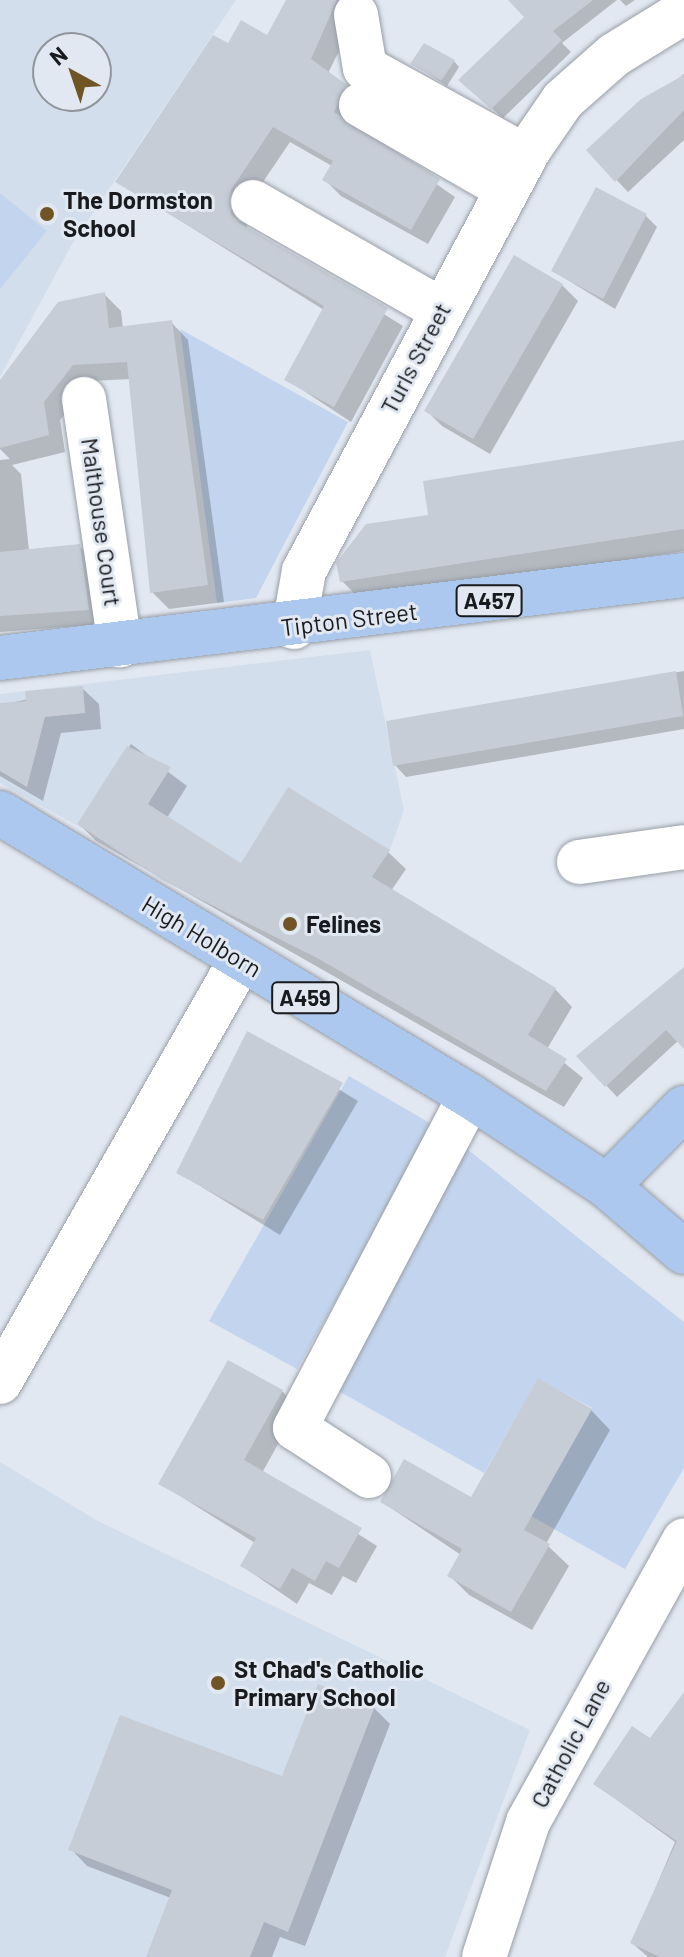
<!DOCTYPE html>
<style>
body{margin:0}
#map{position:relative;width:684px;height:1957px;overflow:hidden;background:#e2e8f1;font-family:Barlow,sans-serif}
div>[style]{position:absolute}
[style*='--x']{left:calc(var(--x)*1px);top:calc(var(--y)*1px);width:calc(var(--w)*1px);rotate:calc(var(--a)*1deg)}
.built>*{inset:0;background:#d3deed}
.green>*{inset:0;background:#c3d5ee}
.shadow>*{inset:0;background:#0003}
.building>*{inset:0;background:#c7cdd6}
.roads{filter:drop-shadow(0 0 2px #989ea6) drop-shadow(0 0 2px #989ea6)}
.minor>*{height:44px;margin:-22px;padding:0 22px;transform-origin:22px;border-radius:22px;background:#fff}
.major>*{height:44px;margin:-22px;padding:0 22px;transform-origin:22px;border-radius:22px;background:#adc8ee}
.dots>*{width:22px;height:22px;translate:-50% -50%;box-sizing:border-box;border:4px solid #e2e8f1;border-radius:50%}
span{translate:-50% -50%;white-space:nowrap;text-align:center;line-height:1.15;-webkit-text-stroke:6px #e2e8f1;paint-order:stroke}
.shield-label span{padding:2px 6px;background:#e2e8f1;border:2px solid;border-radius:6px;-webkit-text-stroke-width:0}
.shield-label{font-size:22px;color:#181a1e;font-weight:700}
.poi-label{font-size:24px;color:#181a1e;font-weight:700}
.left{translate:0 -50%;text-align:left}
.street-label{font-size:24px;color:#181a1e}
.north{position:absolute;left:32px;top:32px;width:80px;height:80px;box-sizing:border-box;background:#e2e8f1;border:2px solid #91969d;border-radius:50%;rotate:320deg;font-size:22px;font-weight:700;line-height:32px;text-align:center;color:#181a1e}
.north::after{content:'';display:block;margin:auto;width:28px;height:36px;background:#705426;clip-path:polygon(50% 0,100% 100%,50% 72%,0 100%)}
</style>
<div id="map">
<div class="built">
<div style="clip-path:polygon(evenodd,0 0,236px 0,71px 246px,0 377px,0 0,48px 48px,96px 48px,96px 96px,48px 96px,48px 48px)"></div>
<div style="clip-path:polygon(370px 650px,404px 810px,390px 850px,319px 959px,0 783px,0 694px)"></div>
<div style="clip-path:polygon(0 1462px,98px 1521px,530px 1730px,445px 1957px,0 1957px)"></div>
</div>
<div class="green">
<div style="clip-path:polygon(0 193px,47px 231px,0 289px)"></div>
<div style="clip-path:polygon(180px 329px,348px 422px,256px 598px,217px 603px)"></div>
<div style="clip-path:polygon(349px 1076px,435px 1126px,297px 1369px,209px 1321px)"></div>
<div style="clip-path:polygon(457px 1141px,684px 1322px,684px 1468px,625px 1569px,531px 1516px,592px 1408px,538px 1379px,484px 1473px,319px 1380px)"></div>
</div>
<div class="shadow">
<div style="clip-path:polygon(288px 0,365px 0,328px 73px,362px 103px,352px 125px,455px 197px,428px 244px,341px 196px,325px 180px,332px 166px,290px 142px,246px 207px,247px 229px,403px 326px,351px 422px,286px 379px,324px 310px,118px 182px,229px 46px,268px 37px)"></div>
<div style="clip-path:polygon(511px 0,617px 0,562px 43px,571px 52px,503px 118px,471px 90px,527px 17px)"></div>
<div style="clip-path:polygon(620px 0,635px 0,626px 6px)"></div>
<div style="clip-path:polygon(454px 61px,459px 67px,447px 86px,413px 64px)"></div>
<div style="clip-path:polygon(684px 74px,684px 140px,628px 192px,588px 150px)"></div>
<div style="clip-path:polygon(646px 216px,657px 227px,615px 309px,553px 271px)"></div>
<div style="clip-path:polygon(562px 285px,578px 301px,490px 454px,442px 426px,426px 410px)"></div>
<div style="clip-path:polygon(104px 294px,121px 311px,123px 328px,171px 322px,188px 340px,224px 602px,169px 609px,152px 592px,131px 379px,90px 381px,60px 420px,65px 452px,12px 465px,21px 474px,29px 551px,79px 546px,94px 560px,103px 624px,0 632px,0 460px,10px 459px,0 449px,0 387px)"></div>
<div style="clip-path:polygon(684px 442px,684px 551px,362px 601px,342px 581px,430px 516px)"></div>
<div style="clip-path:polygon(684px 671px,684px 729px,406px 777px,395px 765px,388px 723px)"></div>
<div style="clip-path:polygon(82px 688px,99px 704px,101px 729px,61px 733px,43px 801px,0 776px,0 705px)"></div>
<div style="clip-path:polygon(131px 744px,187px 786px,167px 818px,242px 866px,388px 852px,406px 869px,391px 891px,555px 989px,572px 1007px,547px 1049px,583px 1078px,564px 1107px,96px 841px,79px 824px)"></div>
<div style="clip-path:polygon(684px 969px,684px 1046px,679px 1040px,617px 1097px,579px 1056px)"></div>
<div style="clip-path:polygon(248px 1034px,358px 1101px,280px 1235px,179px 1173px)"></div>
<div style="clip-path:polygon(282px 1391px,298px 1408px,262px 1473px,377px 1546px,356px 1583px,343px 1576px,332px 1595px,309px 1583px,297px 1604px,242px 1566px,255px 1543px,161px 1484px)"></div>
<div style="clip-path:polygon(591px 1410px,610px 1430px,546px 1544px,569px 1566px,532px 1630px,469px 1595px,450px 1576px,461px 1555px,382px 1502px,472px 1499px)"></div>
<div style="clip-path:polygon(684px 1700px,684px 1957px,648px 1957px,632px 1943px,675px 1842px,595px 1784px,651px 1740px)"></div>
<div style="clip-path:polygon(374px 1708px,390px 1724px,305px 1946px,280px 1937px,272px 1957px,148px 1957px,171px 1898px,87px 1866px,71px 1849px,283px 1779px)"></div>
</div>
<div class="building">
<div style="clip-path:polygon(286px 0,337px 0,311px 59px,347px 85px,334px 112px,440px 179px,411px 230px,322px 180px,333px 161px,273px 127px,231px 190px,231px 214px,241px 224px,388px 308px,334px 407px,284px 380px,324px 306px,115px 182px,213px 35px,228px 43px,241px 20px,267px 35px)"></div>
<div style="clip-path:polygon(508px 0,593px 0,553px 31px,562px 40px,491px 109px,458px 80px,524px 17px)"></div>
<div style="clip-path:polygon(424px 43px,455px 60px,441px 81px,410px 64px)"></div>
<div style="clip-path:polygon(684px 75px,684px 110px,615px 182px,586px 150px,641px 99px)"></div>
<div style="clip-path:polygon(596px 187px,647px 214px,603px 299px,551px 271px)"></div>
<div style="clip-path:polygon(514px 255px,563px 284px,473px 439px,424px 411px)"></div>
<div style="clip-path:polygon(105px 292px,109px 328px,172px 320px,208px 585px,150px 593px,127px 362px,73px 365px,44px 402px,49px 435px,0 448px,0 380px,58px 302px)"></div>
<div style="clip-path:polygon(684px 440px,684px 529px,340px 582px,336px 563px,366px 524px,428px 515px,423px 481px)"></div>
<div style="clip-path:polygon(80px 544px,89px 610px,0 616px,0 552px)"></div>
<div style="clip-path:polygon(676px 671px,683px 716px,393px 766px,386px 721px)"></div>
<div style="clip-path:polygon(83px 686px,85px 713px,45px 717px,27px 787px,0 771px,0 703px,26px 701px,25px 691px)"></div>
<div style="clip-path:polygon(127px 746px,171px 767px,148px 804px,241px 863px,288px 787px,390px 850px,372px 877px,556px 988px,528px 1035px,567px 1059px,546px 1091px,319px 959px,162px 880px,77px 824px)"></div>
<div style="clip-path:polygon(684px 967px,684px 1049px,666px 1030px,605px 1087px,576px 1056px)"></div>
<div style="clip-path:polygon(247px 1031px,343px 1083px,263px 1220px,176px 1173px)"></div>
<div style="clip-path:polygon(228px 1360px,283px 1390px,244px 1460px,362px 1528px,339px 1568px,326px 1561px,315px 1581px,292px 1568px,280px 1589px,240px 1566px,256px 1538px,158px 1484px)"></div>
<div style="clip-path:polygon(538px 1378px,592px 1409px,524px 1530px,550px 1544px,511px 1612px,447px 1576px,462px 1549px,380px 1502px,404px 1459px,471px 1497px)"></div>
<div style="clip-path:polygon(318px 1684px,375px 1706px,288px 1932px,264px 1922px,250px 1957px,146px 1957px,172px 1890px,68px 1850px,120px 1715px,282px 1776px)"></div>
<div style="clip-path:polygon(684px 1692px,684px 1957px,660px 1957px,630px 1943px,677px 1841px,593px 1784px,632px 1726px,650px 1738px)"></div>
</div>
<div class="roads">
<div class="minor">
<div style="--x:356;--y:15;--w:54;--a:80.4"></div>
<div style="--x:365;--y:68;--w:183;--a:28.8"></div>
<div style="--x:361;--y:105;--w:168;--a:29.9"></div>
<div style="--x:253;--y:202;--w:215;--a:29.8"></div>
<div style="--x:84;--y:399;--w:249;--a:81.7"></div>
<div style="--x:294;--y:627;--w:57;--a:-79.9"></div>
<div style="--x:304;--y:571;--w:480;--a:-61.9"></div>
<div style="--x:530;--y:148;--w:58;--a:-55.5"></div>
<div style="--x:563;--y:100;--w:68;--a:-41.4"></div>
<div style="--x:614;--y:55;--w:82;--a:-31.6"></div>
<div style="--x:579;--y:862;--w:106;--a:-8.1"></div>
<div style="--x:0;--y:1382;--w:486;--a:-60.3"></div>
<div style="--x:369;--y:1476;--w:88;--a:-147"></div>
<div style="--x:295;--y:1428;--w:375;--a:-62.2"></div>
<div style="--x:484;--y:1957;--w:142;--a:-71.9"></div>
<div style="--x:528;--y:1822;--w:322;--a:-61"></div>
</div>
<div class="major">
<div style="--x:0;--y:658;--w:689;--a:-6.92"></div>
<div style="--x:0;--y:813;--w:549;--a:31.05"></div>
<div style="--x:470;--y:1096;--w:164;--a:33.3"></div>
<div style="--x:607;--y:1186;--w:101;--a:40.6"></div>
<div style="--x:607;--y:1186;--w:110;--a:-45.4"></div>
</div>
</div>
<div class="dots">
<div style="left:47px;top:214px;background:#705426"></div>
<div style="left:290px;top:924px;background:#705426"></div>
<div style="left:218px;top:1683px;background:#705426"></div>
</div>
<div class="shield-label">
<span style="left:489px;top:601px">A457</span>
<span style="left:305px;top:998px">A459</span>
</div>
<div class="poi-label">
<span class="left" style="left:63px;top:214px">The Dormston<br>School</span>
<span class="left" style="left:306px;top:924px">Felines</span>
<span class="left" style="left:234px;top:1683px">St Chad's Catholic<br>Primary School</span>
</div>
<div class="street-label">
<span style="left:415px;top:358px;rotate:-62deg">Turls Street</span>
<span style="left:102px;top:522px;rotate:82deg">Malthouse Court</span>
<span style="left:349px;top:619px;rotate:-7deg">Tipton Street</span>
<span style="left:202px;top:936px;rotate:31deg">High Holborn</span>
<span style="left:570px;top:1743px;rotate:-62deg">Catholic Lane</span>
</div>
<div class="north">N</div>
</div>
